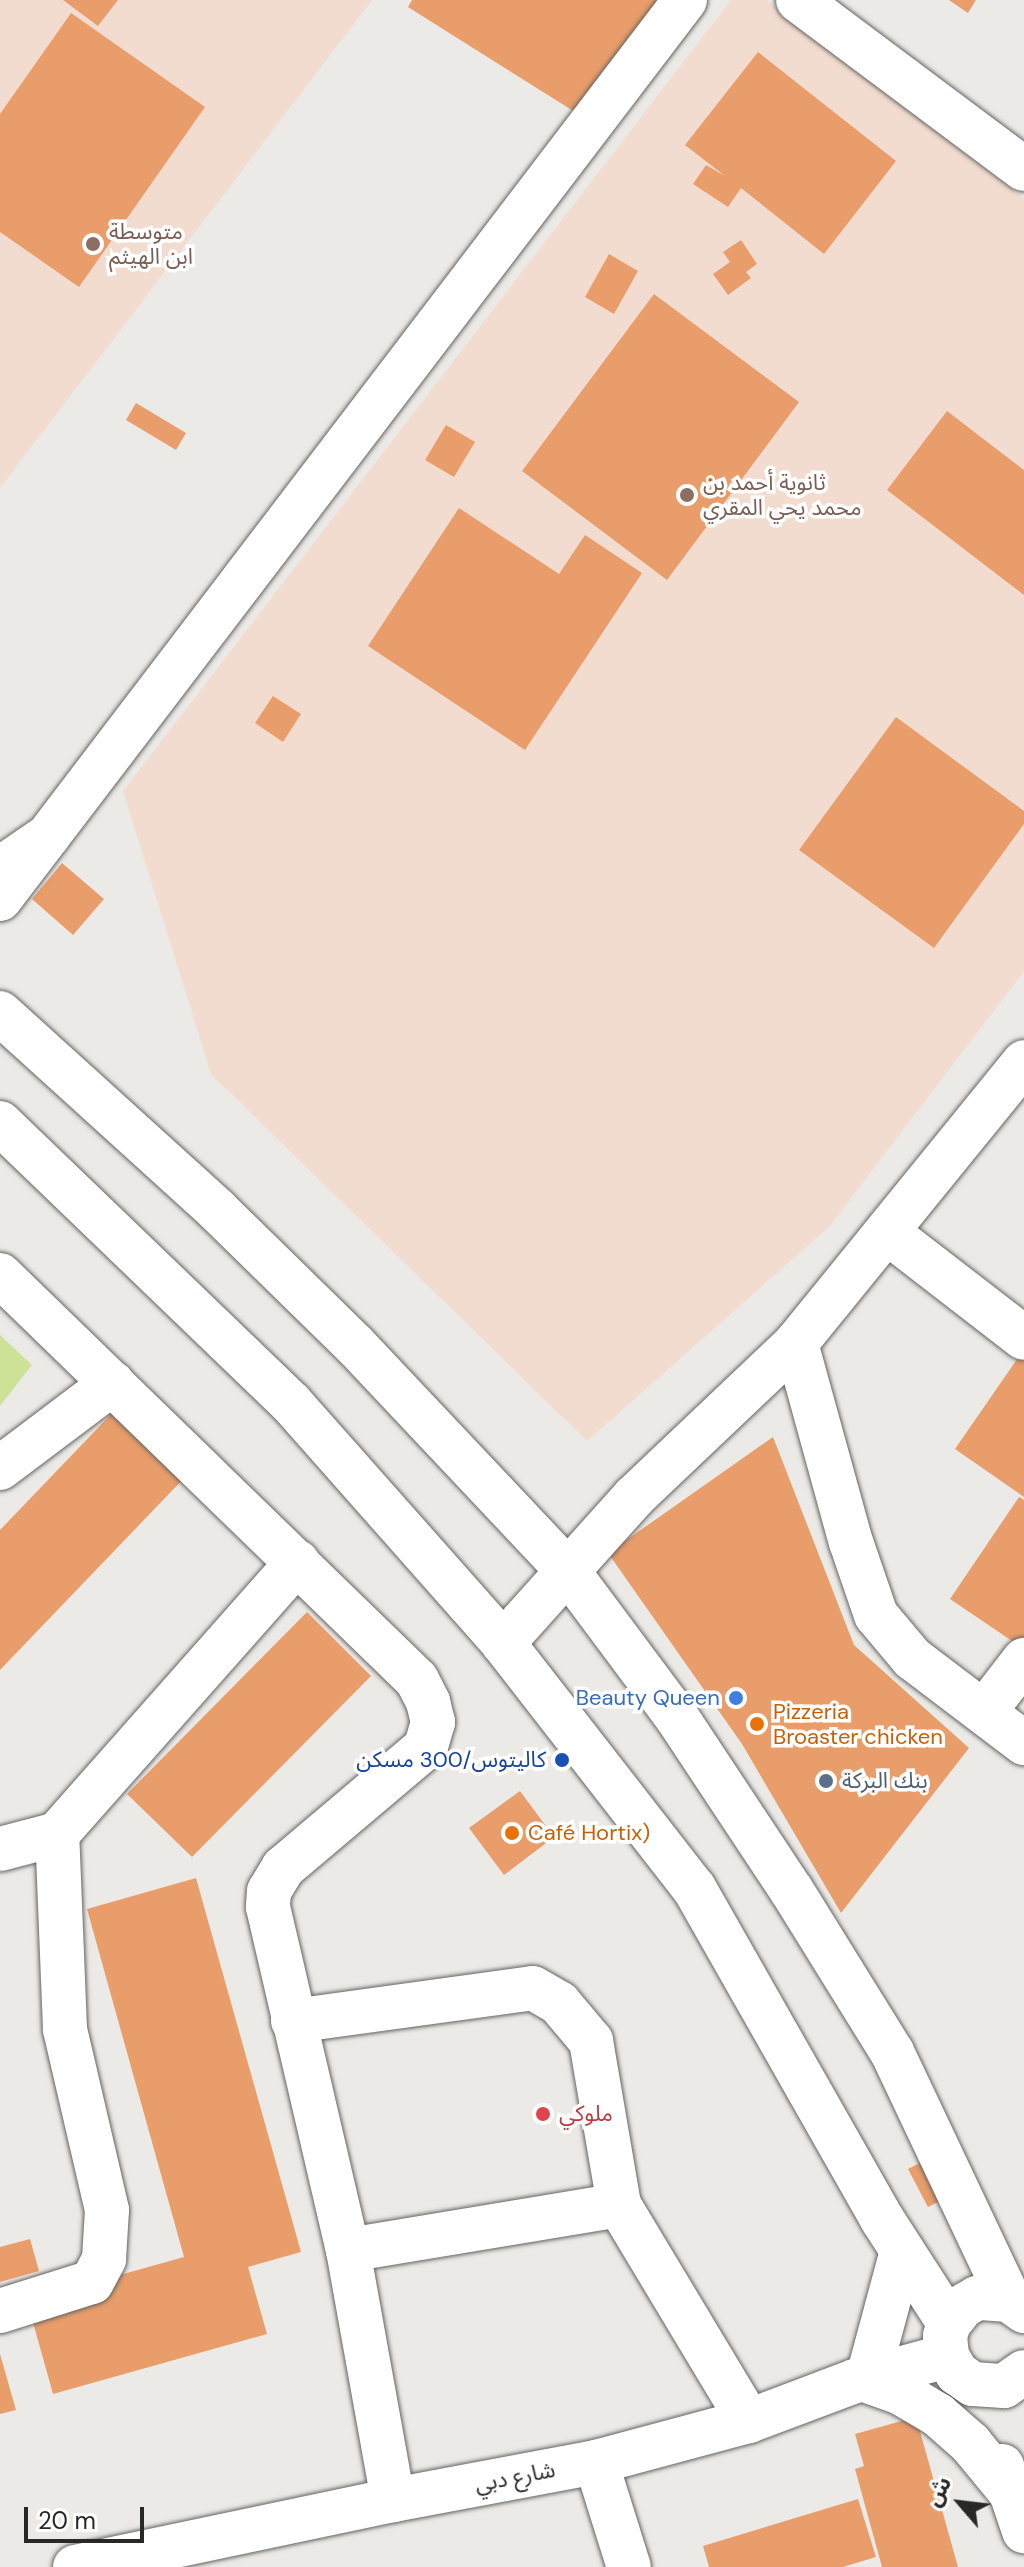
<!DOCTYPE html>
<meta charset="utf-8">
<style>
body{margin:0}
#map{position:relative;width:1024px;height:2567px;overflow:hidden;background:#eceae7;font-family:"DM Sans","Noto Sans Arabic",sans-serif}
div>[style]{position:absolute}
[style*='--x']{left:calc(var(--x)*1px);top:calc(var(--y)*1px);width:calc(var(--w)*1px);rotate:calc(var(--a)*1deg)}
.education>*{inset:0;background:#f2dcd0}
.green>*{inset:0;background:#cde296}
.building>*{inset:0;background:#e99d6a}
.roads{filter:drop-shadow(0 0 2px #656461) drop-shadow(0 0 2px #656461)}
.minor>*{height:44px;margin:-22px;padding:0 22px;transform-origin:22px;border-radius:22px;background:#fff}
.major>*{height:44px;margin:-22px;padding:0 22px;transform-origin:22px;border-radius:22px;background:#fff}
.dots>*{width:22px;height:22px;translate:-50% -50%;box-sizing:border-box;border:4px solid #fff;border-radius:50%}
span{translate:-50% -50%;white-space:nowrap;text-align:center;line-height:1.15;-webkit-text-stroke:7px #fff;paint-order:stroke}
.education-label{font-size:22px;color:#785e54}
.left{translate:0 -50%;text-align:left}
.shop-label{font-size:22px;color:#366cbe}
.right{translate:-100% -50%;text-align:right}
.food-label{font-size:22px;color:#c56008}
.transit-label{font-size:22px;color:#164399}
.service-label{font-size:22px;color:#4e5e75}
.health-label{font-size:22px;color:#be3a42}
.street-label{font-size:22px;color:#282827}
.north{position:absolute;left:920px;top:2463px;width:80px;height:80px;-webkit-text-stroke:6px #fff;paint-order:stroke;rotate:298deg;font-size:22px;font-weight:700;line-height:32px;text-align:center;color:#282827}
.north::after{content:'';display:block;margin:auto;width:28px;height:36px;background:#282827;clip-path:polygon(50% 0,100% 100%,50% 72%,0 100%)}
.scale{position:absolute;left:24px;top:2507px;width:120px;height:36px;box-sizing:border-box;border:4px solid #282827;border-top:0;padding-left:10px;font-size:24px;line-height:28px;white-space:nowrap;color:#282827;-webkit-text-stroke:6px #fff;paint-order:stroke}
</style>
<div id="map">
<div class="education">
<div style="clip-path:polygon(0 0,372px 0,0 488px)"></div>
<div style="clip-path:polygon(731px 0,767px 0,1024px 199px,1024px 971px,830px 1226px,587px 1441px,211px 1074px,123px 791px)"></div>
</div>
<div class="green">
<div style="clip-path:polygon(0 1335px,32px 1365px,0 1406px)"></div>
</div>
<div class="building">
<div style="clip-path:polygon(63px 0,118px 0,98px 26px)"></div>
<div style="clip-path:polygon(412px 0,672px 0,594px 124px,408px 7px)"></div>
<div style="clip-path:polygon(949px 0,976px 0,968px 13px)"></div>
<div style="clip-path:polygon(71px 13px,205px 107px,79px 287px,0 232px,0 114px)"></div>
<div style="clip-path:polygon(758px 52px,896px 161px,824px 254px,741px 188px,728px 207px,693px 184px,706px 165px,725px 176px,685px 145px)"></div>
<div style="clip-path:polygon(741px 240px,757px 264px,746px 272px,751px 278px,728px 295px,713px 274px,730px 262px,723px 252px)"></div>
<div style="clip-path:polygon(609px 254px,638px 271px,614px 314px,585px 297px)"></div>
<div style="clip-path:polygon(654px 294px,799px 402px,667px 580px,522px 471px)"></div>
<div style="clip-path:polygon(136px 403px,186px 433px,176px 450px,126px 420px)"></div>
<div style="clip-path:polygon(947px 411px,1024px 470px,1024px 595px,887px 490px)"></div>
<div style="clip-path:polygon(446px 425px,475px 442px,454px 477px,425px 460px)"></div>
<div style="clip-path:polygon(459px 508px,559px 574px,585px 535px,642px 573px,525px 750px,368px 646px)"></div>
<div style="clip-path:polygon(273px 696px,301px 714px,283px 742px,255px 723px)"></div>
<div style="clip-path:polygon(896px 717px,1024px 811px,1024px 824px,934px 948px,799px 850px)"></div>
<div style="clip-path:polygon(62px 863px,104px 899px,73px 935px,32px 899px)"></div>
<div style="clip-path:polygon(1022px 1352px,1024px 1354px,1024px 1497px,955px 1449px)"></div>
<div style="clip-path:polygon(118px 1407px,188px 1474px,0 1670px,0 1530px)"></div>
<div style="clip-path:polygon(773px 1437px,854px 1645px,969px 1748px,841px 1913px,742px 1744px,608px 1553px)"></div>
<div style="clip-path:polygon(1019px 1497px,1024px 1500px,1024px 1649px,950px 1599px)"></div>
<div style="clip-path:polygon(307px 1612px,371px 1676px,192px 1857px,127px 1794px)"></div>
<div style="clip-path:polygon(520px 1791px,554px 1837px,504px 1875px,469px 1828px)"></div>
<div style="clip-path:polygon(196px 1878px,301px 2252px,248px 2267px,267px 2334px,53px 2394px,27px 2301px,184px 2257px,87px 1909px)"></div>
<div style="clip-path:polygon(953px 2146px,973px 2185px,928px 2207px,908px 2169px)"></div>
<div style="clip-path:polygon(30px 2239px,39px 2271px,0 2282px,0 2247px)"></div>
<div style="clip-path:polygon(0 2354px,16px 2410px,0 2414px)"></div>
<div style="clip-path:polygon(916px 2417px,958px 2567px,882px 2567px,855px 2469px,864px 2466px,855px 2434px)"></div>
<div style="clip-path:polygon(858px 2499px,876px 2557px,843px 2567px,709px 2567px,703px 2546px)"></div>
</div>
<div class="roads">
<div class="minor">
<div style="--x:798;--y:0;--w:282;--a:36.8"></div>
<div style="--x:0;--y:899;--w:1130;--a:-52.69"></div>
<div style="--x:887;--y:1232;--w:173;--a:37.7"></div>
<div style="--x:0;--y:1275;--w:581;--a:44.16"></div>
<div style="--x:417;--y:1680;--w:25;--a:63"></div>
<div style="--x:428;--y:1702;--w:21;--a:76"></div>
<div style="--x:433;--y:1722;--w:26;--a:106"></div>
<div style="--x:426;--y:1747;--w:187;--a:139.8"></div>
<div style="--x:283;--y:1868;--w:27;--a:121"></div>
<div style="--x:269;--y:1891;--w:16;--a:94"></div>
<div style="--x:268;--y:1907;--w:352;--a:76.9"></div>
<div style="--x:348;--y:2250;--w:254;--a:79.8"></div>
<div style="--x:796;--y:1343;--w:206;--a:74.6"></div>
<div style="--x:851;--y:1542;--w:77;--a:71.1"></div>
<div style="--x:876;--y:1615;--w:56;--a:50.1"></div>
<div style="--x:912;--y:1658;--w:141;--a:37.2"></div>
<div style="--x:0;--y:1468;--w:141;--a:-37"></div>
<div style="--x:503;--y:1643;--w:196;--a:-48.1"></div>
<div style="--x:634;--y:1497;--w:224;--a:-43.5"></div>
<div style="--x:796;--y:1343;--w:362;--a:-50.9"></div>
<div style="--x:984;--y:1712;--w:66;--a:-52.4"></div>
<div style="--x:0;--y:1849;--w:59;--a:-14.7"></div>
<div style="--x:57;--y:1834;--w:363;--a:-48.5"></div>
<div style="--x:293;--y:2021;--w:242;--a:-7.8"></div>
<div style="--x:533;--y:1988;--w:30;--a:30"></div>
<div style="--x:559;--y:2003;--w:50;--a:49.9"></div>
<div style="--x:591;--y:2041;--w:166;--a:80.3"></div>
<div style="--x:619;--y:2205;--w:252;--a:59"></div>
<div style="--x:348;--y:2250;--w:275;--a:-9.4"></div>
<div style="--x:0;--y:2311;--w:96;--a:-17.5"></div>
<div style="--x:92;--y:2282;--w:26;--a:-62"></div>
<div style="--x:104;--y:2259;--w:49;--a:-86.5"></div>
<div style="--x:107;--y:2210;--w:186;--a:-103.1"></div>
<div style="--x:65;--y:2029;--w:195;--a:-92.3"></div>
<div style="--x:596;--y:2462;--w:110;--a:72.6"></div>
</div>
<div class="major">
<div style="--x:0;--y:869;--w:58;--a:-34.5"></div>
<div style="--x:0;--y:1013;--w:293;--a:42.2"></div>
<div style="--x:217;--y:1210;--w:193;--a:44.4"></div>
<div style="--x:355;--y:1345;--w:309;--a:46.7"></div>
<div style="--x:567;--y:1570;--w:182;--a:53.3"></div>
<div style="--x:676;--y:1716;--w:210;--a:56.5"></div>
<div style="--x:792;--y:1891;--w:190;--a:58.2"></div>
<div style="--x:892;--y:2052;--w:274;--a:64.7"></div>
<div style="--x:0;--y:1123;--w:404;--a:43.9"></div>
<div style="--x:291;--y:1403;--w:320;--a:48.5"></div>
<div style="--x:503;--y:1643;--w:311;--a:52.1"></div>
<div style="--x:694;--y:1888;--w:381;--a:60.4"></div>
<div style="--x:882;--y:2219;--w:124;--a:57.2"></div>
<div style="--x:1024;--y:2311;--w:19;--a:-144"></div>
<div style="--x:1009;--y:2300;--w:32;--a:-176"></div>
<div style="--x:977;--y:2298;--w:16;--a:150"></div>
<div style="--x:963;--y:2306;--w:22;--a:129"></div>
<div style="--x:949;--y:2323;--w:14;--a:107"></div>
<div style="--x:945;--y:2336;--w:20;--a:84"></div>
<div style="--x:947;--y:2356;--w:20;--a:60"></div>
<div style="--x:957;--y:2373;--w:19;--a:35"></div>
<div style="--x:973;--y:2384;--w:31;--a:4"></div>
<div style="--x:1004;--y:2386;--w:24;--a:-35"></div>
<div style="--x:868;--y:2377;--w:131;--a:-74.9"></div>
<div style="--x:862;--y:2379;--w:41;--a:19.7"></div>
<div style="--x:901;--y:2393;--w:43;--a:30.7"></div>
<div style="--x:938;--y:2415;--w:43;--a:41.2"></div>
<div style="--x:970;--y:2443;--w:66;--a:50.5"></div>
<div style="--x:1002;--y:2466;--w:69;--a:71.3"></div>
<div style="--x:75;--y:2567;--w:325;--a:-11.9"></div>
<div style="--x:393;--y:2500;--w:207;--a:-10.6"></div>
<div style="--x:596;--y:2462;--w:158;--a:-15"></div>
<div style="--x:749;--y:2421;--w:113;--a:-20.7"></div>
<div style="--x:855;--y:2381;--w:95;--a:-15.2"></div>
</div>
</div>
<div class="dots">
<div style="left:93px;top:244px;background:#8d6e63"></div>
<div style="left:687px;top:495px;background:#8d6e63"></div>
<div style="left:736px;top:1698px;background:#3f7fe0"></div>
<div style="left:757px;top:1724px;background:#e8710a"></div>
<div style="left:562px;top:1760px;background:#1a4fb4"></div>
<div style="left:826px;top:1781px;background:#5c6f8a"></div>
<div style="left:512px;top:1833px;background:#e8710a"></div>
<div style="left:543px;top:2114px;background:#e0444e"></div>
</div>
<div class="education-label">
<span class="left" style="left:109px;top:244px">متوسطة<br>ابن الهيثم</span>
<span class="left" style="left:703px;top:495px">ثانوية أحمد بن<br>محمد يحي المقري</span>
</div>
<div class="shop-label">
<span class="right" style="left:720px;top:1698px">Beauty Queen</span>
</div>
<div class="food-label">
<span class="left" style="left:773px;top:1724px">Pizzeria<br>Broaster chicken</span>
<span class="left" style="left:528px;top:1833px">Café Hortix)</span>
</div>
<div class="transit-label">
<span class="right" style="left:546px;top:1760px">كاليتوس/300 مسكن</span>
</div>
<div class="service-label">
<span class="left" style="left:842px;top:1781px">بنك البركة</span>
</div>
<div class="health-label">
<span class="left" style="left:559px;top:2114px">ملوكي</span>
</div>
<div class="street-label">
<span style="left:515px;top:2477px;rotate:-11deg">شارع دبي</span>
</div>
<div class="north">ش</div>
<div class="scale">20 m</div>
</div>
